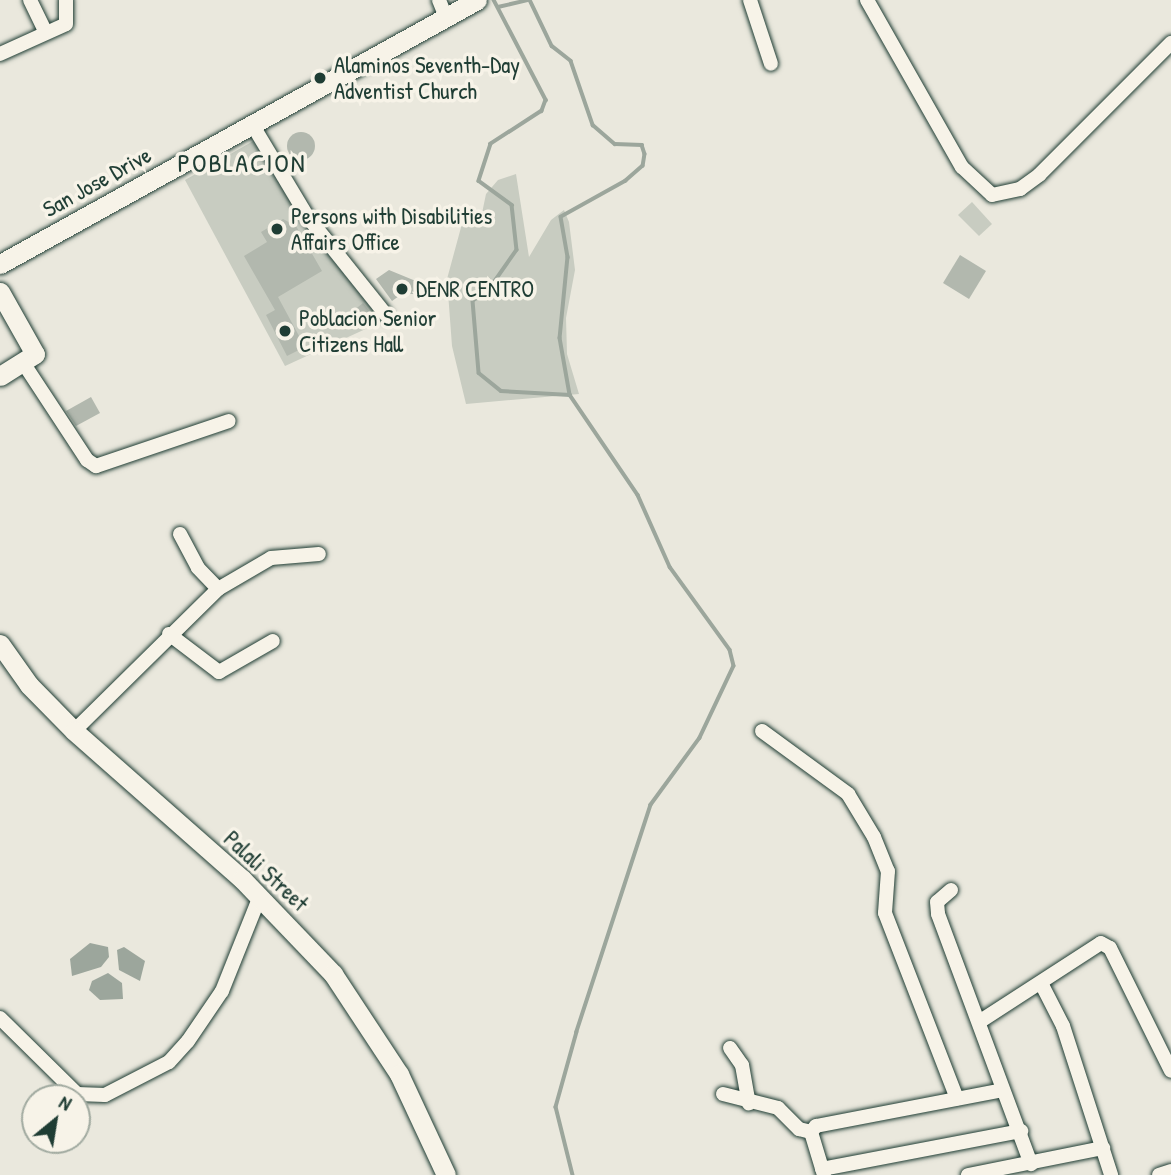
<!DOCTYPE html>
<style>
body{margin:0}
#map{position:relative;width:1171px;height:1175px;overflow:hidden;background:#eae8dd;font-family:"Patrick Hand",sans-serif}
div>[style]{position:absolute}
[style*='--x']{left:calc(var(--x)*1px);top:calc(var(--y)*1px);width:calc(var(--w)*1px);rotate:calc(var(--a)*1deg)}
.green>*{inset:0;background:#c8ccc1}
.water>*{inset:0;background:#9ca69c}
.stream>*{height:3.5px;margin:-1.75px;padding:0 1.75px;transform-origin:1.75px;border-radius:1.75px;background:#9ca69c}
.building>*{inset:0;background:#b2b8ae}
.round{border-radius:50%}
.roads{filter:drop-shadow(0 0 2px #1f3d34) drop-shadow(0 0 2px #1f3d34)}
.street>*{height:14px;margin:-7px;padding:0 7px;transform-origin:7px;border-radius:7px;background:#f7f3e8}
.secondary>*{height:19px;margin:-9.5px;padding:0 9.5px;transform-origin:9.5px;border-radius:9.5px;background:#f7f3e8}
.dots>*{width:19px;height:19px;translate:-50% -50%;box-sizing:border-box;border:4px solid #f7f3e8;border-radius:50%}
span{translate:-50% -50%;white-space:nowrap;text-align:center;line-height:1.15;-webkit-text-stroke:7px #f7f3e8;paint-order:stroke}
.poi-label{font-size:23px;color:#1f3d34}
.left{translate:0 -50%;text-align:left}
.street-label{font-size:23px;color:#1f3d34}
.quarter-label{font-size:26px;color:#1f3d34;letter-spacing:2px}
.north{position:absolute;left:21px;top:1084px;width:70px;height:70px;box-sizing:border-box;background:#f7f3e8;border:2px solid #a1aaa0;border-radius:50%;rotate:30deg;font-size:19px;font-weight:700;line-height:28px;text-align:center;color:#1f3d34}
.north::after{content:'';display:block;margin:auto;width:24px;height:32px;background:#1f3d34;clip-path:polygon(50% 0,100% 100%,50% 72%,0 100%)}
</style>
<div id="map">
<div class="green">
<div style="clip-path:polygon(255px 140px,383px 321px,285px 366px,185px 180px)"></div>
<div style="clip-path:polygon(516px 174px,529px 257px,551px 220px,564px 210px,569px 222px,575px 270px,566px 318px,567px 354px,579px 394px,466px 404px,452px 346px,447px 279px,463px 220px,481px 218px,486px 194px,498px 180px)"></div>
<div style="clip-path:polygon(972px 202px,992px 224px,979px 236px,958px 215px)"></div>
</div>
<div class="water">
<div style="clip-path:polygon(90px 943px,108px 947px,109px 957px,101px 967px,72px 976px,70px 959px)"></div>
<div style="clip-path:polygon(124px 947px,145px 961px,140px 981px,119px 970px,117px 950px)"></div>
<div style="clip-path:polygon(108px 973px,122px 983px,123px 999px,100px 1000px,89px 990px,92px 981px)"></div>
</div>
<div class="stream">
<div style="--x:494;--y:0;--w:113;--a:62.5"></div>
<div style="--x:546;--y:100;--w:12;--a:110"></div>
<div style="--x:542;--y:111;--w:61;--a:147.1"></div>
<div style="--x:491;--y:144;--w:39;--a:108"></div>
<div style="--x:479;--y:181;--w:41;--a:36"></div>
<div style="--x:512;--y:205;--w:45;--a:83.7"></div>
<div style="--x:517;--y:250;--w:49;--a:125"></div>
<div style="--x:489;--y:290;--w:19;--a:145"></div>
<div style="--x:473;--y:301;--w:72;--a:85.2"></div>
<div style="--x:479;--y:373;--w:28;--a:39"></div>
<div style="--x:501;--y:391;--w:69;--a:3.3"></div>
<div style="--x:570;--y:395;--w:121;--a:55.8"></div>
<div style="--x:638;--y:495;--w:79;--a:66"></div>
<div style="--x:670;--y:567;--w:102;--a:54.1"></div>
<div style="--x:730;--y:650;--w:16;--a:76"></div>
<div style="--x:734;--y:666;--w:80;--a:115.3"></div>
<div style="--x:700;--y:738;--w:83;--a:126.2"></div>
<div style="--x:651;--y:805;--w:239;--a:108.1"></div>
<div style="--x:577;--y:1032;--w:78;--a:105.6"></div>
<div style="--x:556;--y:1107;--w:70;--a:76"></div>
<div style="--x:530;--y:0;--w:51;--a:64.4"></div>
<div style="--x:552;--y:46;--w:24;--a:38"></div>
<div style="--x:571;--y:61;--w:68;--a:71"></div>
<div style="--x:593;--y:125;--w:29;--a:41"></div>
<div style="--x:615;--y:144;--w:27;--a:2"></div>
<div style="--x:642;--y:145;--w:9;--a:72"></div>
<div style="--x:645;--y:154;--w:12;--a:99"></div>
<div style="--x:643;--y:166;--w:23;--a:139"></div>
<div style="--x:626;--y:181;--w:74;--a:151"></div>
<div style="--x:561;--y:217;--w:41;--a:80.1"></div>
<div style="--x:568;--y:257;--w:81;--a:95.6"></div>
<div style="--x:560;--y:338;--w:58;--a:80"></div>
<div style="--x:498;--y:7;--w:31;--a:-13"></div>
</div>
<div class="building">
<div class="round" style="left:287px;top:132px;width:28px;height:28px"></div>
<div style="clip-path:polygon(283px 219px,296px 226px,322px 271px,278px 297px,305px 347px,287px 356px,266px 315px,275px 310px,244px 256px,267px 242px,261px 232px)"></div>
<div style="clip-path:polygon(960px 255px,986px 271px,969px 299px,943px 283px)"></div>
<div style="clip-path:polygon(389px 270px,423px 284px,418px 294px,402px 294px,392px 301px,376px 279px)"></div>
<div style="clip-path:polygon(363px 303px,373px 316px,357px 329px,347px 316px)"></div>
<div style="clip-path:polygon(91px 397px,100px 413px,76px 426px,66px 411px)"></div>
</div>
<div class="roads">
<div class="street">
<div style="--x:30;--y:0;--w:34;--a:64"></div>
<div style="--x:439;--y:0;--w:18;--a:68"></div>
<div style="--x:750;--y:0;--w:67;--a:71.8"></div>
<div style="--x:867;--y:0;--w:192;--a:60.4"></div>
<div style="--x:962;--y:167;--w:41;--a:43"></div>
<div style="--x:992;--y:195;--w:29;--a:-12"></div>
<div style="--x:1020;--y:189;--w:24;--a:-36"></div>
<div style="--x:1039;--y:175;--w:187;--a:-45"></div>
<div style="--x:0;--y:54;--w:72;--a:-24.4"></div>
<div style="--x:66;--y:24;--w:24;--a:-90"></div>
<div style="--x:252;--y:124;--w:107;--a:59.1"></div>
<div style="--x:307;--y:216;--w:127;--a:51.4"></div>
<div style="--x:24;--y:364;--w:115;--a:56.7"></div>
<div style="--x:87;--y:460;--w:11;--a:34"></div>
<div style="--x:96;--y:466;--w:140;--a:-18.7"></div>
<div style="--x:180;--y:534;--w:38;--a:62"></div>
<div style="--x:198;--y:568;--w:29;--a:46"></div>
<div style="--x:169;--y:634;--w:63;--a:37.2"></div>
<div style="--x:219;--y:672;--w:62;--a:-29.9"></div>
<div style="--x:74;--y:731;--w:202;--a:-44.6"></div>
<div style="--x:218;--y:589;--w:61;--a:-30.3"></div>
<div style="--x:271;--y:558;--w:48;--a:-4.8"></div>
<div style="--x:762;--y:731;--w:107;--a:36.2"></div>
<div style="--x:848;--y:794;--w:50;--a:58.8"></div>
<div style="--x:874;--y:837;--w:37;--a:68"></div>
<div style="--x:888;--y:871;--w:42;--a:94.1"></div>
<div style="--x:885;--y:913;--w:199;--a:68.8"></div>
<div style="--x:951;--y:890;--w:18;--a:139"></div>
<div style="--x:937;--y:902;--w:12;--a:85"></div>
<div style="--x:938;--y:914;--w:267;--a:69.6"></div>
<div style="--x:1041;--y:983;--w:48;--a:62.9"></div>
<div style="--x:1063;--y:1026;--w:157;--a:72.1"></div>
<div style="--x:0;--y:1018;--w:108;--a:44.6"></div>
<div style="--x:77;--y:1094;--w:28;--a:2"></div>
<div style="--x:105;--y:1095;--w:72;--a:-27.3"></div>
<div style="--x:169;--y:1062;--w:28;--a:-48"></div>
<div style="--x:188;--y:1041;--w:60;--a:-55.8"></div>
<div style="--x:222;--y:991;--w:102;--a:-68.2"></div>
<div style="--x:979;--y:1022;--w:145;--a:-32.9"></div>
<div style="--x:1101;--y:943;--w:10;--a:29"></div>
<div style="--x:1110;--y:948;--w:137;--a:63.6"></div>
<div style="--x:730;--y:1048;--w:21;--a:55"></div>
<div style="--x:742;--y:1065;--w:39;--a:80"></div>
<div style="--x:723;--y:1094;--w:57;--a:14.3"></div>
<div style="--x:778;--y:1108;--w:30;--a:45"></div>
<div style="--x:799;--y:1129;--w:12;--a:14"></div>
<div style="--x:822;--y:1169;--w:203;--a:-10.8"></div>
<div style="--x:824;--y:1175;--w:45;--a:-106.8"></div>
<div style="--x:811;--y:1132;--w:8;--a:-50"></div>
<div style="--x:816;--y:1126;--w:190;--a:-10.9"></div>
<div style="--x:968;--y:1175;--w:138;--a:-11.3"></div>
<div style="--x:1159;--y:1175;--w:13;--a:-18"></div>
</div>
<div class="secondary">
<div style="--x:0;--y:264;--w:545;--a:-28.96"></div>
<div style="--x:0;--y:292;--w:71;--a:60.6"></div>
<div style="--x:35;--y:354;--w:41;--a:147.8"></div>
<div style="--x:0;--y:644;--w:50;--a:54.7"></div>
<div style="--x:29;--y:685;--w:64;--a:45.6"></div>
<div style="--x:74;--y:731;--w:224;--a:41.4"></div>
<div style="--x:242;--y:879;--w:132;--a:46.2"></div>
<div style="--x:333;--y:974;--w:120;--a:56.6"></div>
<div style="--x:399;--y:1074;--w:111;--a:65"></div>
</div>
</div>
<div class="dots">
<div style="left:320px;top:78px;background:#1f3d34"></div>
<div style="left:277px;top:229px;background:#1f3d34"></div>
<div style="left:402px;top:289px;background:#1f3d34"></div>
<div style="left:285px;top:331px;background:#1f3d34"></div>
</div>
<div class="poi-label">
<span class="left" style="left:334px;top:78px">Alaminos Seventh-Day<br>Adventist Church</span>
<span class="left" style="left:291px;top:229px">Persons with Disabilities<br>Affairs Office</span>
<span class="left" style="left:416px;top:289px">DENR CENTRO</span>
<span class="left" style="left:299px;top:331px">Poblacion Senior<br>Citizens Hall</span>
</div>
<div class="street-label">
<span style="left:97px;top:182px;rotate:-29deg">San Jose Drive</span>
<span style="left:266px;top:871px;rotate:43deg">Palali Street</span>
</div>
<div class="quarter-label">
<span style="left:242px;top:163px">POBLACION</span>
</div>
<div class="north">N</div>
</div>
